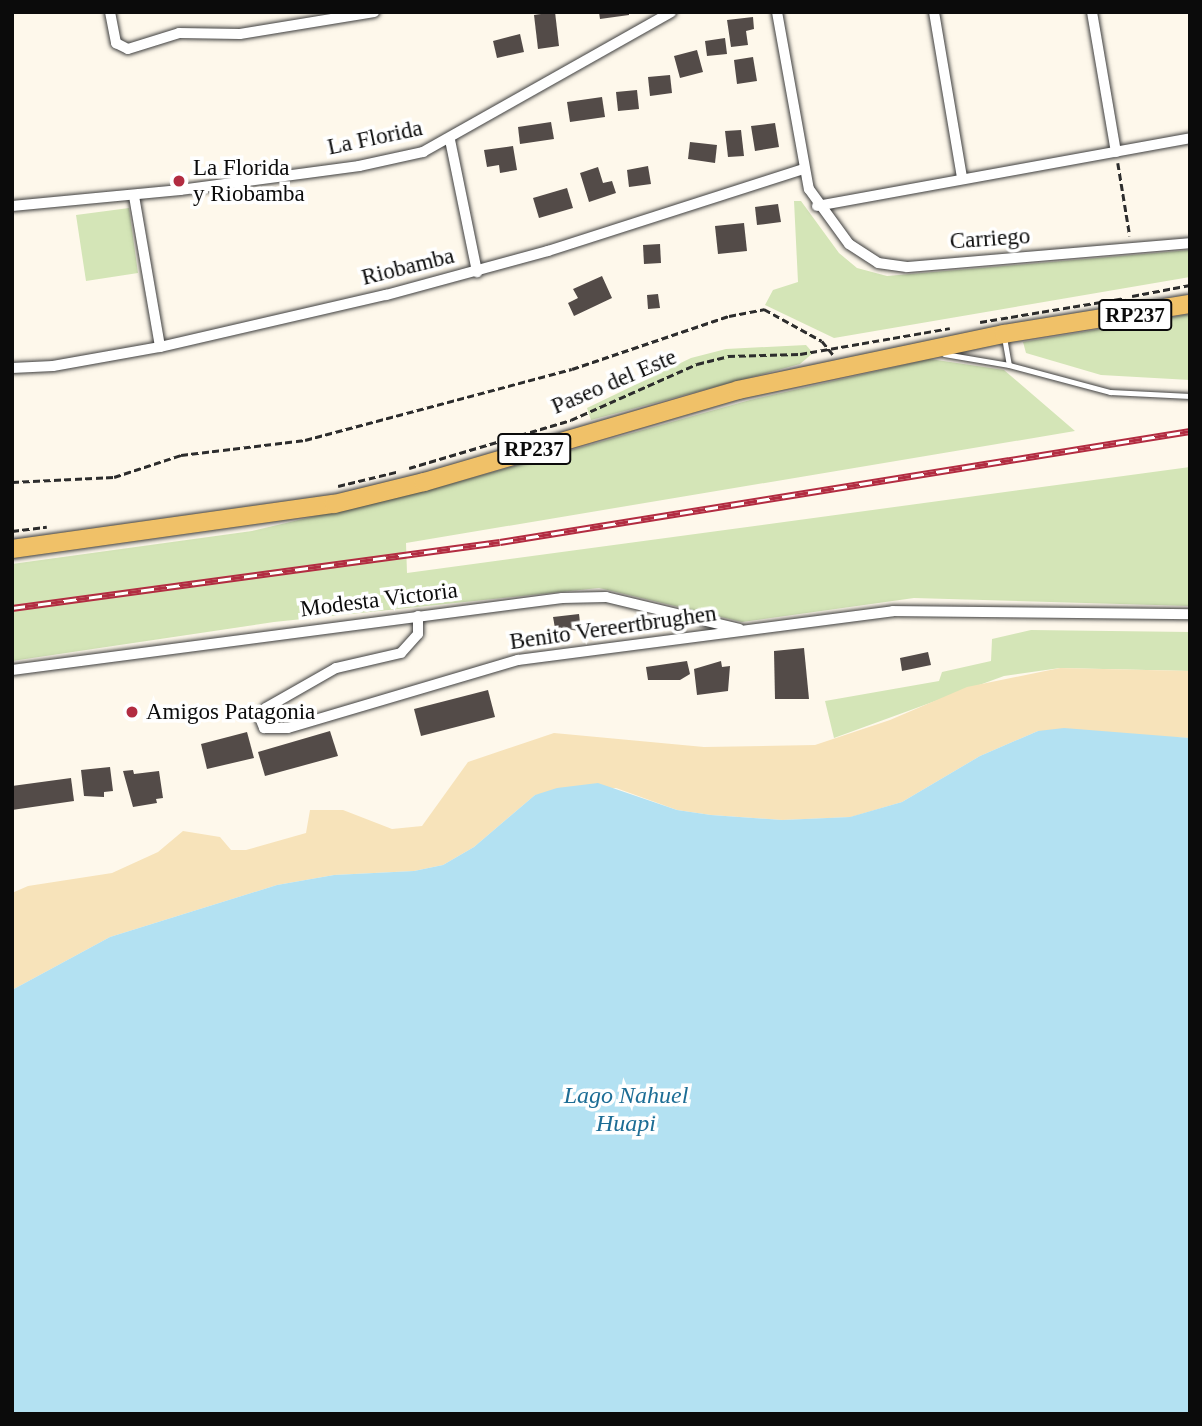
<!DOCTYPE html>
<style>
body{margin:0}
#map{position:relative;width:1202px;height:1426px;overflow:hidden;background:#fef8eb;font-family:Georgia,serif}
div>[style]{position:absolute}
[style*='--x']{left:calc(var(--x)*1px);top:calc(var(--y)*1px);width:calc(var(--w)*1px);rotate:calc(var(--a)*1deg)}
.green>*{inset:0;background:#d4e5b7}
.sand>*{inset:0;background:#f7e3ba}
.water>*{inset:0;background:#b3e1f2}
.building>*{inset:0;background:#534b48}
.path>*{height:2.5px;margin-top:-1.25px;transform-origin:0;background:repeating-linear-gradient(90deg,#2d2d2d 0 7px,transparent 0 10.5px)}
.roads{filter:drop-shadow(0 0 2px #3e3e3e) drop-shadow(0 0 2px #3e3e3e)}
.lane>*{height:5px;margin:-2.5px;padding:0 2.5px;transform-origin:2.5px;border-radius:2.5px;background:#fff}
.street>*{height:10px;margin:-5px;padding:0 5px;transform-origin:5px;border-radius:5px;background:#fff}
.primary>*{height:18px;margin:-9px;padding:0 9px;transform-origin:9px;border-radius:9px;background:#f0c168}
.rail>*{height:7px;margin-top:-3.5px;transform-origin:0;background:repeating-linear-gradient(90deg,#fff 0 13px,#b22c41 0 26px);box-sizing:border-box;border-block:2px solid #b22c41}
.dots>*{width:19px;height:19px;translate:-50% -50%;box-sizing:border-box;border:4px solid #fff;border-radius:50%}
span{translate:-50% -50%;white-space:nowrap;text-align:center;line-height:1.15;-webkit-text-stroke:7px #fff;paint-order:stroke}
.shield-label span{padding:2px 5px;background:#fff;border:2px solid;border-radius:5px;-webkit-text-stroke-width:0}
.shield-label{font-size:21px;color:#0b0b0b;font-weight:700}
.street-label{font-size:23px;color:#0b0b0b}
.poi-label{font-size:23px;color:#0b0b0b}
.left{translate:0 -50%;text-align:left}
.water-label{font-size:24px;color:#1d6d95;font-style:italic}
.frame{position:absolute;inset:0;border:14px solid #0b0b0b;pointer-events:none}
</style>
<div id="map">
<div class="green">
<div style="clip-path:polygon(794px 201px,801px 201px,839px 253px,857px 268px,887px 276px,1190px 250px,1190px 277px,834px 338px,765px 305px,773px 290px,798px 282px)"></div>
<div style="clip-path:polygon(129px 208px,138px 273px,86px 281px,76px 215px)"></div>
<div style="clip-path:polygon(1190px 314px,1190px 380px,1101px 375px,1026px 353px,1023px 342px)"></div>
<div style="clip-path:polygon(806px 345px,813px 353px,800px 364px,591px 420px,587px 408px,691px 358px,726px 349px)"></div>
<div style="clip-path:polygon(930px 359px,1004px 370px,1075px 431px,406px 543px,407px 573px,1190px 467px,1190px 606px,914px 598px,742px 622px,599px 588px,274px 622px,12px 661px,12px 564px,252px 531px,443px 486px,750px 400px)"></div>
<div style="clip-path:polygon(1031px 630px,1190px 632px,1190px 671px,1060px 668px,1004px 676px,834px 738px,825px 701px,939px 681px,942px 672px,991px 661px,992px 639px)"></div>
</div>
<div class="sand">
<div style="clip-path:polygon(1060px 668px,1190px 671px,1190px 738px,1038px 731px,980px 756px,902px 802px,851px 817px,782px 820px,711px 815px,677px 810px,616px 788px,535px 795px,474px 847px,443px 865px,414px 871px,334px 875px,277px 885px,110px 937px,12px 990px,12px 893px,28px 886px,112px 873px,158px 852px,183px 831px,220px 837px,231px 850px,246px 850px,306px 833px,310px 810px,343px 810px,392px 829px,422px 826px,468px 762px,554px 733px,704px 747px,815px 745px,890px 720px,967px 687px)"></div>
</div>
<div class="water">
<div style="clip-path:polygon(1064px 728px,1190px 738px,1190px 1414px,12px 1414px,12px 990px,110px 937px,277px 885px,334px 875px,414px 871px,443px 865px,474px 847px,535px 795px,557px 788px,598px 783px,677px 810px,711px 815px,782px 820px,850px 817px,902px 802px,980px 756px,1038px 731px)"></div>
</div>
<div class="building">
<div style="clip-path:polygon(555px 12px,559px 46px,538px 49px,534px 15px)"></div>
<div style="clip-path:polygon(599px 12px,629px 12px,629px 15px,600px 19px)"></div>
<div style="clip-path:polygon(753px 17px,754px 29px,746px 31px,748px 45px,731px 47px,727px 20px)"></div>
<div style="clip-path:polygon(520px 34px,524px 52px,497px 58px,493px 41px)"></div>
<div style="clip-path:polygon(725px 38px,727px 54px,707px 56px,705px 41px)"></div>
<div style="clip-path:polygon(697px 50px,703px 72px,680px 78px,674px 56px)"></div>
<div style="clip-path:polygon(753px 57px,757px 81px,737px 84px,734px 60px)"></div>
<div style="clip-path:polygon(670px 75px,672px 93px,650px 96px,648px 77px)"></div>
<div style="clip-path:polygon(637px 90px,639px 109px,618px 111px,616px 92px)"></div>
<div style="clip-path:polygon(602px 97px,605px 117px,570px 122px,567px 102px)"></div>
<div style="clip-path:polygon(551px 122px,554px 139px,520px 144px,518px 127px)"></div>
<div style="clip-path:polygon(775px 123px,779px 147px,755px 151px,751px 126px)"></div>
<div style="clip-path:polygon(741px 130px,744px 156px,728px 157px,725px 131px)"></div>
<div style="clip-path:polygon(690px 142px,717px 145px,715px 163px,688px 159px)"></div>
<div style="clip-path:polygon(513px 146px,517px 170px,500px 173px,499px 165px,487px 167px,484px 150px)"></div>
<div style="clip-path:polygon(648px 166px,651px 184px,629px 187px,627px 170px)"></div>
<div style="clip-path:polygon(598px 167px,603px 183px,612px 181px,616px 193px,589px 202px,580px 173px)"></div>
<div style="clip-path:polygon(567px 188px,573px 208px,539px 218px,533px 198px)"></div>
<div style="clip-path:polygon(778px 204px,781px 222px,757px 225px,755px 207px)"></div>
<div style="clip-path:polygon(744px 223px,747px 251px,718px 254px,715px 226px)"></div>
<div style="clip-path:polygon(660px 244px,661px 263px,644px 264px,643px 245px)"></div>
<div style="clip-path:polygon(602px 276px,612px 298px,574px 316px,568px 303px,578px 298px,573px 289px)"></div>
<div style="clip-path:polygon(658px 294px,660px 308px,648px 309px,647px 295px)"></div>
<div style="clip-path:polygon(579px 614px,581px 631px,555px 628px,553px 617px)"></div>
<div style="clip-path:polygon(804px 648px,809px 699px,775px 699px,774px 651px)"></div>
<div style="clip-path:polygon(928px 652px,931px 665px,902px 671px,900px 658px)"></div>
<div style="clip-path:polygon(687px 661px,690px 674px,680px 680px,648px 680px,646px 667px)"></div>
<div style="clip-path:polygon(721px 661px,722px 667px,730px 666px,728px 691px,697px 695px,694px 669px)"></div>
<div style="clip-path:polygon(488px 690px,495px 717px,421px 736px,414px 709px)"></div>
<div style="clip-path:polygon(330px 731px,338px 756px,265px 776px,258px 752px)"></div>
<div style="clip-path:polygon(247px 732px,254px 758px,207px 769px,201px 744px)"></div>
<div style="clip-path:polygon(110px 767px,113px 791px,104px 792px,104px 797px,84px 796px,81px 770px)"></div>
<div style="clip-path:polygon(133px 770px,134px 774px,159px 771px,163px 798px,156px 799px,157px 803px,133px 807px,123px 771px)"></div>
<div style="clip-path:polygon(71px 778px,74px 801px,12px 810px,12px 786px)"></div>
</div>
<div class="path">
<div style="--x:1118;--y:163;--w:74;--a:80.7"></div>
<div style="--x:1132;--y:296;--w:59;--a:-10.7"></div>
<div style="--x:980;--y:322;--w:147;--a:-9.4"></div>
<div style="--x:409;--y:468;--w:169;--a:-16.5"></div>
<div style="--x:571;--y:420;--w:138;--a:-24"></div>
<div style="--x:697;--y:364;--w:32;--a:-14"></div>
<div style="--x:728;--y:356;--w:72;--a:-1.6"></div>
<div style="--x:800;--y:354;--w:152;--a:-9.8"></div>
<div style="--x:12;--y:482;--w:102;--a:-2.8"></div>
<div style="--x:114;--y:477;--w:71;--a:-18.2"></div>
<div style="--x:181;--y:455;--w:125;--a:-6.9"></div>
<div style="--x:305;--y:440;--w:276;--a:-14.9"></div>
<div style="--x:572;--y:369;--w:166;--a:-18.7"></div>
<div style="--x:729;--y:316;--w:36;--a:-11"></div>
<div style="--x:764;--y:309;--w:66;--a:28.9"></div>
<div style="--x:822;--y:341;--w:19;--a:51"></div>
<div style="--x:338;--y:486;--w:60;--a:-13.6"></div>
<div style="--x:12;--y:531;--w:35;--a:-7"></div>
</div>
<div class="roads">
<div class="lane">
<div style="--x:1004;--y:337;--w:28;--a:80"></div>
<div style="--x:944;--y:354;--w:66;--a:9.6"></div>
<div style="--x:1009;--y:365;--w:105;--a:15"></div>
<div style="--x:1110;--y:392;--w:80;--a:2.9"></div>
</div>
<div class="street">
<div style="--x:110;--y:12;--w:32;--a:79"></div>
<div style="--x:116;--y:43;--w:13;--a:27"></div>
<div style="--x:128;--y:49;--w:53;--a:-17.4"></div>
<div style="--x:179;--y:33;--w:61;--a:0.9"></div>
<div style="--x:240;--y:34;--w:136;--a:-9.3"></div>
<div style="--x:777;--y:12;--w:180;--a:79.8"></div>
<div style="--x:809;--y:189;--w:68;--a:54"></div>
<div style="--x:849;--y:244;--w:35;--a:33"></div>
<div style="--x:878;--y:263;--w:29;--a:8"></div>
<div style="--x:907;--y:267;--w:284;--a:-4.8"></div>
<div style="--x:934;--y:12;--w:168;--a:80.4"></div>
<div style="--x:1092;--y:12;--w:142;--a:80.3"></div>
<div style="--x:450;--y:140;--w:135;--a:78.4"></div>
<div style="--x:134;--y:196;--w:153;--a:80.2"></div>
<div style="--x:12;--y:206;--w:169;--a:-5.4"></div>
<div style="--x:180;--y:190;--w:181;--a:-7.6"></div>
<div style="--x:359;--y:166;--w:66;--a:-12.3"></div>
<div style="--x:423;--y:152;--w:285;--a:-29.4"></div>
<div style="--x:817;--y:206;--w:379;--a:-10.3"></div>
<div style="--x:12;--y:368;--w:41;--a:-2.8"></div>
<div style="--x:53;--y:366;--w:109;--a:-10.1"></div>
<div style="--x:160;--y:347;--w:232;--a:-13"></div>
<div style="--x:386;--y:295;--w:168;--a:-15.2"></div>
<div style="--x:548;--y:251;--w:269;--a:-17.8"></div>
<div style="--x:418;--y:616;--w:18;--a:90"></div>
<div style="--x:418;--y:634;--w:25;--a:132"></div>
<div style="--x:401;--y:653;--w:67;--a:167"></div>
<div style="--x:336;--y:668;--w:81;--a:150.3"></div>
<div style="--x:266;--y:708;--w:12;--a:121"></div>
<div style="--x:260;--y:718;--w:11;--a:68"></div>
<div style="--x:264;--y:728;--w:24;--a:0"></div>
<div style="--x:288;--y:728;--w:240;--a:-16.5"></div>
<div style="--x:518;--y:660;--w:378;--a:-7.4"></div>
<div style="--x:893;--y:611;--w:297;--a:0.6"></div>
<div style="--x:12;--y:670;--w:555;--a:-7.46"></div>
<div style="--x:562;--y:598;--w:44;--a:-1.3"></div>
<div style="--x:606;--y:597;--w:137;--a:13.5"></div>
</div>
<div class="primary">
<div style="--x:12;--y:549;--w:325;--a:-8"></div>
<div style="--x:334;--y:504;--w:93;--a:-13.7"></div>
<div style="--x:424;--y:482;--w:327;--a:-16.3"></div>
<div style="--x:738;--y:390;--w:272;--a:-11.9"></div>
<div style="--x:1004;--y:334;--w:188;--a:-9.2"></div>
</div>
</div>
<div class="rail">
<div style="--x:12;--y:608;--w:492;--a:-7.7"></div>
<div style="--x:500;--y:542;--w:699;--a:-9.14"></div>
</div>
<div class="dots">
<div style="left:179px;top:181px;background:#b22c41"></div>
<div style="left:132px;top:712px;background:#b22c41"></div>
</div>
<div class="shield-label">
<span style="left:1135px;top:315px">RP237</span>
<span style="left:534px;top:449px">RP237</span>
</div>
<div class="street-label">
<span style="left:375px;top:138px;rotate:-12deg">La Florida</span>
<span style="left:990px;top:239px;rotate:-4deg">Carriego</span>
<span style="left:408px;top:267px;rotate:-14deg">Riobamba</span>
<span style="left:614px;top:382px;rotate:-23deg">Paseo del Este</span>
<span style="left:379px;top:600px;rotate:-7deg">Modesta Victoria</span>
<span style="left:613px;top:628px;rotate:-8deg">Benito Vereertbrughen</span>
</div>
<div class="poi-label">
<span class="left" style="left:193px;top:181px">La Florida<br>y Riobamba</span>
<span class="left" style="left:146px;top:712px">Amigos Patagonia</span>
</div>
<div class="water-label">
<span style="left:626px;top:1110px">Lago Nahuel<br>Huapi</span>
</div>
<div class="frame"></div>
</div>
